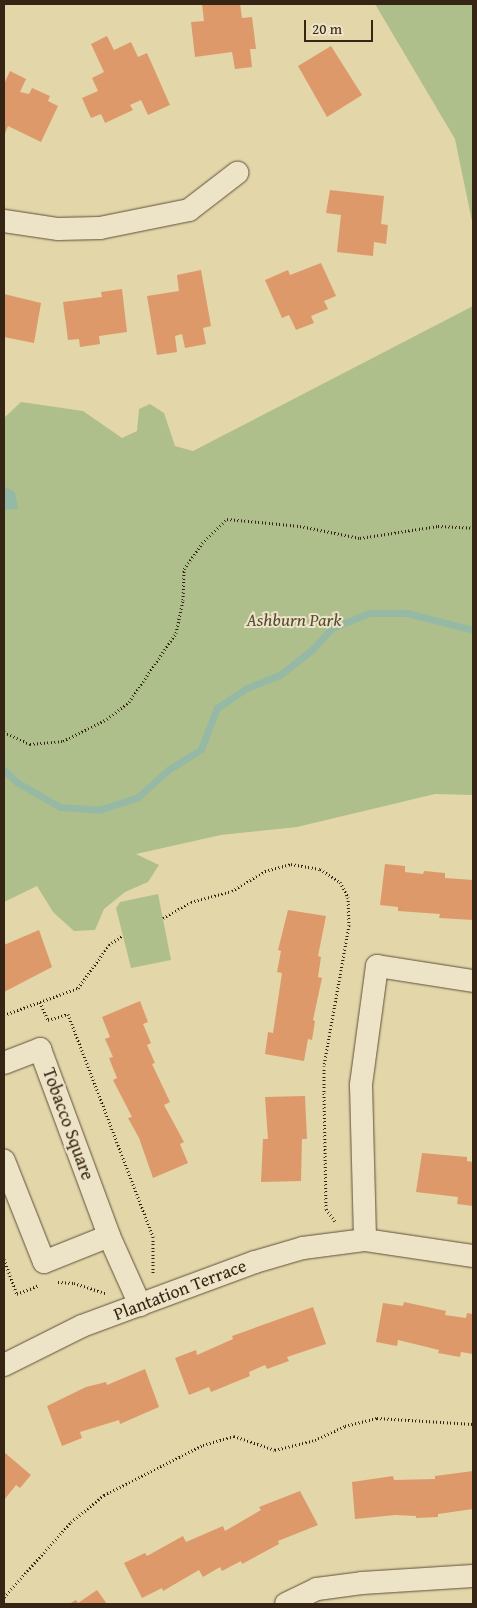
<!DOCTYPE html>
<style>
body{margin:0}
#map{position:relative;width:477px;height:1608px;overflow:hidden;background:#e3d6a9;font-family:"Gentium Book Plus",serif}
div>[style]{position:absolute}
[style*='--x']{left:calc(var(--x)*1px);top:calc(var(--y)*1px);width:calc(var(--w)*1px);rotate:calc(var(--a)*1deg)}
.green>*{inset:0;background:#aebf8c}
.water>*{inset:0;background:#96b9a5}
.stream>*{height:7px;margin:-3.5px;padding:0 3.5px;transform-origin:3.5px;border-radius:3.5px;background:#96b9a5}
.building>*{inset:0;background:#de996b}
.path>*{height:3px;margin-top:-1.5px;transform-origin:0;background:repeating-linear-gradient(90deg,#362414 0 1px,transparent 0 3.5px)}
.roads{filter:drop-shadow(0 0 1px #615039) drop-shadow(0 0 1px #615039)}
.minor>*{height:22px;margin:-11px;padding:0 11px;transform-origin:11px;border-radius:11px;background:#ede4c7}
span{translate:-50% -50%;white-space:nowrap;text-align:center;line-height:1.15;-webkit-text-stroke:4px #ede4c7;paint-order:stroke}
.park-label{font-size:18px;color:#544b32;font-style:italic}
.street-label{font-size:18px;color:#362414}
.frame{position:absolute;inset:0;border:5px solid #362414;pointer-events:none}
.scale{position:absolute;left:304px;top:20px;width:69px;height:22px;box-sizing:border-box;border:2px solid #362414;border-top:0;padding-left:6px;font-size:15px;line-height:18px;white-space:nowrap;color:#362414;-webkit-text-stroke:4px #ede4c7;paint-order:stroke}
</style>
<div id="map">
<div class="green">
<div style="clip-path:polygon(375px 4px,473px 4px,473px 226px,455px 139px)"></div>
<div style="clip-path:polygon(473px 306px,473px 795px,435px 794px,297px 827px,221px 835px,136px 854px,159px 865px,148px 882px,125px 892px,104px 909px,95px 930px,74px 931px,53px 912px,37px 886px,4px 902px,4px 418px,21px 402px,83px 411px,122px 438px,137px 431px,139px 409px,150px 404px,164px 413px,175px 446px,193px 451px)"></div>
<div style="clip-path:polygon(158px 894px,171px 960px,131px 968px,116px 908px,120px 902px)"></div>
</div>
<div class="water">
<div style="clip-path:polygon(4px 486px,15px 492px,18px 509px,4px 510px)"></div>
</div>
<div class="stream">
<div style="--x:4;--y:770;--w:19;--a:43"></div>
<div style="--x:18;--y:783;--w:48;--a:29.7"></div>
<div style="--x:60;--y:807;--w:39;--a:4"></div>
<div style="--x:99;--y:810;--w:41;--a:-18.4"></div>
<div style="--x:138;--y:797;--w:40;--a:-42"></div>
<div style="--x:168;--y:770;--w:39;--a:-32"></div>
<div style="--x:201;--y:749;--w:44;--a:-68.7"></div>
<div style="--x:217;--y:708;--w:36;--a:-34"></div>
<div style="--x:247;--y:688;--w:37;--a:-22"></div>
<div style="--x:281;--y:674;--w:39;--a:-38"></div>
<div style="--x:312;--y:650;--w:30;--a:-48"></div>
<div style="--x:332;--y:628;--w:40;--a:-22"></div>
<div style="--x:369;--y:613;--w:38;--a:0"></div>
<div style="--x:407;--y:613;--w:68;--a:14.4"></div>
</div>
<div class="building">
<div style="clip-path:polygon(202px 4px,240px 4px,242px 18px,252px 17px,256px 49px,250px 49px,252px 67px,235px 69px,232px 52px,195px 57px,191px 22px,204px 21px)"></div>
<div style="clip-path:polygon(107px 36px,114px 50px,131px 42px,138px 57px,147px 53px,170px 105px,148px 115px,141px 100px,130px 105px,133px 110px,105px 123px,101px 114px,91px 118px,82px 98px,98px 91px,92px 78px,104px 72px,91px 44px)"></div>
<div style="clip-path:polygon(331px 46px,362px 95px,327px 117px,298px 66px)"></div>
<div style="clip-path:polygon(10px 71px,26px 79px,20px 92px,29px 94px,32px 88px,50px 96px,48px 101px,58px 106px,41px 142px,8px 126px,4px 136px,4px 84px)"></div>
<div style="clip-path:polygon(330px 190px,384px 196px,381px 224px,388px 225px,386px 244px,374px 242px,373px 256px,337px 252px,341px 215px,326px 213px)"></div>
<div style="clip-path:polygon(321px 263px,336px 296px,324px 301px,328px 309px,311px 316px,314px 323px,296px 330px,289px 315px,282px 318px,265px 280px,288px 270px,290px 275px)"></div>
<div style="clip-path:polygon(201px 270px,211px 326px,203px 328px,206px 344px,185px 348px,182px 334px,175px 336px,177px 352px,157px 355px,147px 296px,179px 291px,177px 275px)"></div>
<div style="clip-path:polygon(122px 289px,127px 332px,99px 336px,100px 344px,80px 347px,79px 339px,68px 340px,63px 302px,102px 297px,101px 292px)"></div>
<div style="clip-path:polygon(4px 294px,41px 303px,34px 343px,4px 337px)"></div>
<div style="clip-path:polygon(385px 864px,405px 866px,405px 872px,423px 874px,424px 871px,445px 873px,445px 878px,473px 880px,473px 920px,439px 918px,440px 914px,398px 911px,398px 907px,380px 905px)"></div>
<div style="clip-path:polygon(288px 910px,326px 916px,318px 956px,321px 957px,318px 977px,322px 978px,313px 1020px,315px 1021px,312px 1040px,308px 1039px,304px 1061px,265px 1054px,268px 1032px,273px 1033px,282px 973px,277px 972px,281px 951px,278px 950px)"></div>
<div style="clip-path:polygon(39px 930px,52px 967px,4px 992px,4px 945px)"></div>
<div style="clip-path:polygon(140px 1001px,148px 1022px,143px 1024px,151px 1043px,147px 1045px,155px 1063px,152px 1064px,170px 1102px,164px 1105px,184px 1142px,180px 1144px,188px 1163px,153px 1178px,139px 1138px,128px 1118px,132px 1117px,113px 1080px,117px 1078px,109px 1058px,113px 1057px,105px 1039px,110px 1037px,102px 1017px)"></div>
<div style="clip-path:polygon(305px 1096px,307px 1139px,302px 1139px,301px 1181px,261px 1182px,263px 1139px,268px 1139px,265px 1097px)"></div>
<div style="clip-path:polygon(422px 1153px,467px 1157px,467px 1161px,473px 1162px,473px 1206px,457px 1204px,458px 1197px,416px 1192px)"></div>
<div style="clip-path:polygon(404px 1302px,446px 1311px,445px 1315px,466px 1318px,467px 1313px,473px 1314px,473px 1354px,461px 1352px,460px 1357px,438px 1353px,439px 1350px,398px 1340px,397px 1346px,376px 1342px,383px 1303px,403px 1306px)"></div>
<div style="clip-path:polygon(313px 1307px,326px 1344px,287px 1357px,289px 1361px,267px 1369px,265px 1365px,249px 1372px,250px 1376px,211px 1392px,209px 1387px,189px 1395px,175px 1358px,196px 1350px,197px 1355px,233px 1339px,232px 1336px)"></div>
<div style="clip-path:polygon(145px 1369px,159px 1407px,120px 1424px,119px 1420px,80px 1432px,82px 1438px,62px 1446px,47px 1406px,86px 1387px,106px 1382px,107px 1385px)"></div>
<div style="clip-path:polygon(4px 1452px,31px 1475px,20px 1488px,16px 1485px,4px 1500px)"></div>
<div style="clip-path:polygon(473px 1471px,473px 1509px,438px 1514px,438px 1517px,416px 1518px,416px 1516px,395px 1515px,355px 1519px,352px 1482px,393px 1476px,394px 1480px,435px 1479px,435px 1476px)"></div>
<div style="clip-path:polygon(300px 1491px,318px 1525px,278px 1541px,279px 1544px,242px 1564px,241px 1561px,222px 1571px,220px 1567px,203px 1577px,199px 1570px,163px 1591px,162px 1588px,142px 1598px,124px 1563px,145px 1553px,147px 1556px,183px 1536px,186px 1542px,223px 1526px,225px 1531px,261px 1510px,259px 1507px)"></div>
<div style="clip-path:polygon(97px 1590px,107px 1604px,69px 1604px,76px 1600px,78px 1603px)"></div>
</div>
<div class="path">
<div style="--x:4;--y:732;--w:29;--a:25"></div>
<div style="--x:30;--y:744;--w:33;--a:-5"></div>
<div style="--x:63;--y:741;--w:49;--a:-26.6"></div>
<div style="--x:107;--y:719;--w:28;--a:-38"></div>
<div style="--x:129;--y:702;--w:83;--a:-55.7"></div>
<div style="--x:176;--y:633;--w:34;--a:-78"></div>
<div style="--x:183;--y:600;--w:31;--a:-88"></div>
<div style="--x:184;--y:569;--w:32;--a:-55"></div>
<div style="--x:202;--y:543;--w:35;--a:-44"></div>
<div style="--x:227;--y:519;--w:73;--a:5.5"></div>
<div style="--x:300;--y:526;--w:61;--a:11.3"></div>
<div style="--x:360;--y:538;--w:79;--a:-8.7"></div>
<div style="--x:438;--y:526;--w:35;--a:3"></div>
<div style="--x:163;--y:918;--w:32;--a:-30"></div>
<div style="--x:191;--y:902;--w:42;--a:-15"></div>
<div style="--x:232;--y:891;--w:39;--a:-31"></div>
<div style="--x:265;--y:871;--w:27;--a:-15"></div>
<div style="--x:291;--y:864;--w:29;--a:10"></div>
<div style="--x:320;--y:869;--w:24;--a:33"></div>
<div style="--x:340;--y:882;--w:17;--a:62"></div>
<div style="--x:348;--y:897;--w:28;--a:88"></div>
<div style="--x:349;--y:925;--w:143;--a:100.1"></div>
<div style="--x:324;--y:1066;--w:27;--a:90"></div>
<div style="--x:324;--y:1093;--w:116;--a:89"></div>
<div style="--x:326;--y:1209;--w:15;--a:53"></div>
<div style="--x:40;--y:1002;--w:40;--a:-20.2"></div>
<div style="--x:78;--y:988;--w:53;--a:-54.2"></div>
<div style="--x:109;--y:945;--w:17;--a:-36"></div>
<div style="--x:4;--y:1015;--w:38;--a:-20"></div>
<div style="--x:40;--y:1002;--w:20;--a:66"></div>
<div style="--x:48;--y:1020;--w:21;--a:-17"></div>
<div style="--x:68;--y:1014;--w:239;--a:69.1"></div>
<div style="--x:153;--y:1237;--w:38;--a:90"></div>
<div style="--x:4;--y:1259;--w:37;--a:70"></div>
<div style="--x:17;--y:1294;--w:24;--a:-22"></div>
<div style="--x:58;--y:1282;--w:16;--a:4"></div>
<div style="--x:74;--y:1283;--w:33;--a:18"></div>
<div style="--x:4;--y:1597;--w:101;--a:-48.2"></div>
<div style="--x:71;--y:1522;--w:43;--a:-39.3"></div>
<div style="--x:104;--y:1495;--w:111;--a:-26.8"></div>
<div style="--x:203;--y:1445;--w:32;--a:-16"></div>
<div style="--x:234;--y:1436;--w:43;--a:18.9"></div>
<div style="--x:275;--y:1450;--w:41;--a:-14"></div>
<div style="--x:315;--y:1440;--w:33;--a:-25"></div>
<div style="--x:345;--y:1426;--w:33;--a:-14"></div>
<div style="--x:377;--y:1418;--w:96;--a:3.6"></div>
</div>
<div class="roads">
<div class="minor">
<div style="--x:4;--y:221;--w:55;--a:8.4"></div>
<div style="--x:58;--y:229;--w:42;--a:-1.4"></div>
<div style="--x:100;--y:228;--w:91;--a:-11.4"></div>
<div style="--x:189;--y:210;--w:61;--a:-37.6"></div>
<div style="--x:473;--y:981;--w:97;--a:-171.1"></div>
<div style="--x:377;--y:966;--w:120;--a:97.7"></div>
<div style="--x:361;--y:1085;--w:155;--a:88.5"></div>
<div style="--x:365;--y:1240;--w:109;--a:8.4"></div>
<div style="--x:4;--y:1063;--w:39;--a:-21"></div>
<div style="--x:40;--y:1049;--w:199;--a:69.7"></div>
<div style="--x:109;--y:1236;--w:70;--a:158.2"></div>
<div style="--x:44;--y:1262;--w:109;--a:-111.6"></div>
<div style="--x:109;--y:1236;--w:76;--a:65.8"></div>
<div style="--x:4;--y:1365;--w:87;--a:-26.6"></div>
<div style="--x:82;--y:1326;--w:184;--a:-20.3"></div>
<div style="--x:255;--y:1262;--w:50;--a:-16.3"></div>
<div style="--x:303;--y:1248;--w:63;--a:-7.4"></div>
<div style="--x:286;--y:1604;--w:34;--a:-26"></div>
<div style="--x:317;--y:1589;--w:45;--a:-7.6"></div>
<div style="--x:362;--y:1583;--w:111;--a:-3.6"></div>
</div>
</div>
<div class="park-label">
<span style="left:294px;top:620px">Ashburn Park</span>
</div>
<div class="street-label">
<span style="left:68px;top:1124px;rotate:70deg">Tobacco Square</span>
<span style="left:180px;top:1290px;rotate:-21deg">Plantation Terrace</span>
</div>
<div class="frame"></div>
<div class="scale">20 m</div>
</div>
